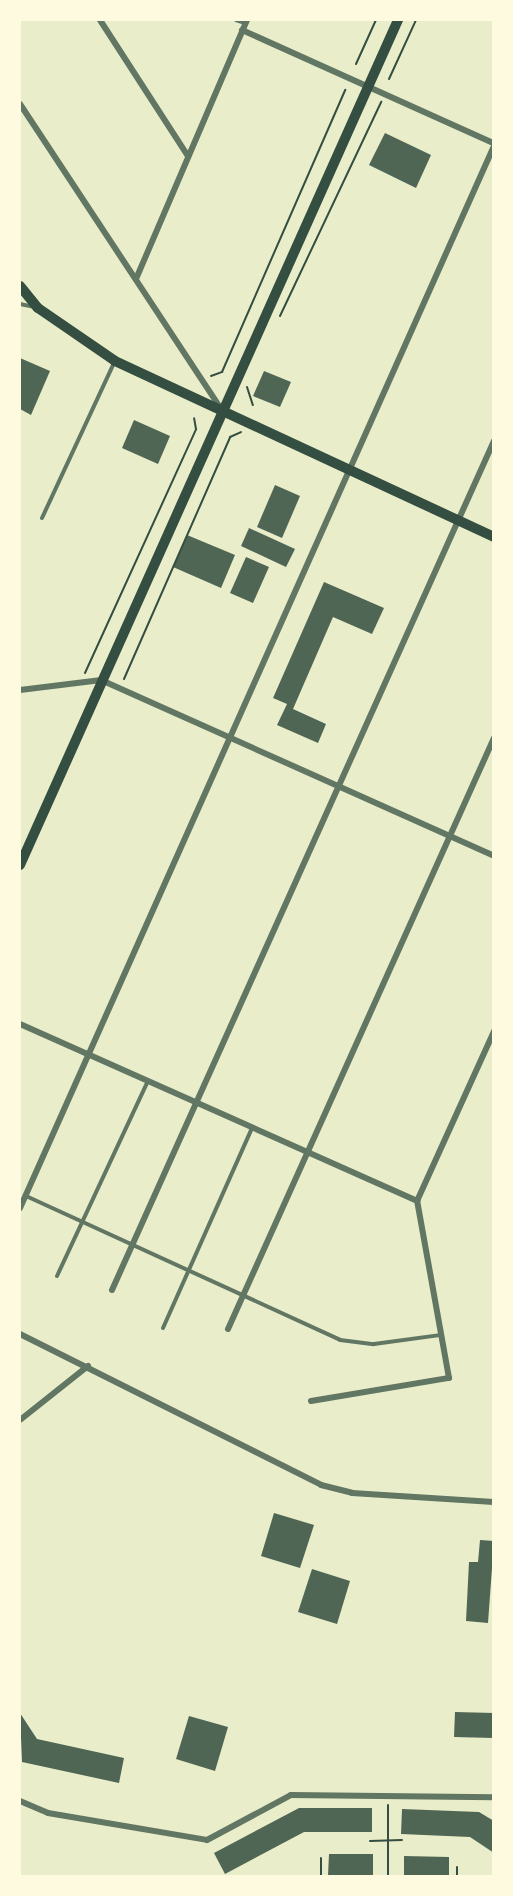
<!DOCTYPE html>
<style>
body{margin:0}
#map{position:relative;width:513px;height:1896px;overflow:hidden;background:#e9edc9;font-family:Signika,sans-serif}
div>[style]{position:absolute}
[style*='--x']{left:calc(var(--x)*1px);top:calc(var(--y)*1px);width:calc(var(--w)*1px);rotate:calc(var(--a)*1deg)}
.building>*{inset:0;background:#4f6655}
.path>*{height:2px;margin:-1px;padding:0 1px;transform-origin:1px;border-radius:1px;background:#344e41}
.service>*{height:4px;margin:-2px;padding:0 2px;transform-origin:2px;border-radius:2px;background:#617663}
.minor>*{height:6px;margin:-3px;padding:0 3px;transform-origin:3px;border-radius:3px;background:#617663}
.secondary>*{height:10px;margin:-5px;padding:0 5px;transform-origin:5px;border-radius:5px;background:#344e41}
span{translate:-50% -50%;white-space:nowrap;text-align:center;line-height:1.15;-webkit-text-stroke:4.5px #fefae0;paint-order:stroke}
.frame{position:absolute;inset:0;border:21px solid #fefae0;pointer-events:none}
</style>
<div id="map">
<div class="building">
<div style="clip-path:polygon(385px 133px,431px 155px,416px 188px,369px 165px)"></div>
<div style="clip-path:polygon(20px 358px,50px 371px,31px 415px,20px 409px)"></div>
<div style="clip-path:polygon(264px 371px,291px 382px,280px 407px,253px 396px)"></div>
<div style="clip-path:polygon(134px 420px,170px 436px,158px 464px,122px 448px)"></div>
<div style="clip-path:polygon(275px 485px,300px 496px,282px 538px,257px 527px)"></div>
<div style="clip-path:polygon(249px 528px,295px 549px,286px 567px,241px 546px)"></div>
<div style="clip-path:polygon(187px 535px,235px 555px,221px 588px,173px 567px)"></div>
<div style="clip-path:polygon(246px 557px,269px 567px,253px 603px,230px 593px)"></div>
<div style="clip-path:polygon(324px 582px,384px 608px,372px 634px,333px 617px,293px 709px,326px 724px,318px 743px,277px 725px,287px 704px,273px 698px)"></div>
<div style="clip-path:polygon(274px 1513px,314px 1525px,300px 1568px,261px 1556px)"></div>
<div style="clip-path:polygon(480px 1540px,494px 1541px,488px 1623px,466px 1621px,469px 1562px,478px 1562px)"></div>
<div style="clip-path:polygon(312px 1569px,350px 1581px,337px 1624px,298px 1612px)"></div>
<div style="clip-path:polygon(455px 1712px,494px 1713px,494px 1738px,454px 1737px)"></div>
<div style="clip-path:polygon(20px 1713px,37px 1739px,124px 1758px,119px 1783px,22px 1762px)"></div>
<div style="clip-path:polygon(189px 1716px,228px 1727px,215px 1771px,176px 1759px)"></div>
<div style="clip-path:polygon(299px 1808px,372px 1808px,372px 1832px,304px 1832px,225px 1874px,214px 1853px)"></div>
<div style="clip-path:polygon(402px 1809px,479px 1812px,494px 1821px,494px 1853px,470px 1837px,401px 1834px)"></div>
<div style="clip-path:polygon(329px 1854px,373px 1854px,373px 1876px,328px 1876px)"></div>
<div style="clip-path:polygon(404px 1856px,449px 1857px,449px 1876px,404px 1876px)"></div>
</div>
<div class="path">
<div style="--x:356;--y:64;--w:48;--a:-65.6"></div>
<div style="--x:389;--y:79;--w:65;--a:-65.4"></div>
<div style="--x:280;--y:316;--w:237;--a:-64.7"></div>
<div style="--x:211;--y:376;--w:12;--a:-20"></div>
<div style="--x:222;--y:372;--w:308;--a:-66.4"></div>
<div style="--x:247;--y:387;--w:19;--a:72"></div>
<div style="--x:85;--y:673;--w:268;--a:-65.5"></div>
<div style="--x:196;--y:429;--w:11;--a:-100"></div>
<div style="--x:124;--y:679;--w:264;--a:-66.3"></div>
<div style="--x:230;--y:437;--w:12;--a:-24"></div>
<div style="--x:370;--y:1841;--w:32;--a:-2"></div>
<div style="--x:321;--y:1876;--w:18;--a:-90"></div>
<div style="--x:388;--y:1876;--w:71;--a:-90"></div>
<div style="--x:457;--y:1876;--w:9;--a:-90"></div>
</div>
<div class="service">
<div style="--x:236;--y:20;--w:9;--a:18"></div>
<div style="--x:20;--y:304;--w:14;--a:12"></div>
<div style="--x:42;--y:518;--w:173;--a:-65.1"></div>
<div style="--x:26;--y:1196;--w:345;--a:24.6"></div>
<div style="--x:340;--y:1340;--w:34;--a:7"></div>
<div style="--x:374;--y:1344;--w:68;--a:-7.7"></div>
<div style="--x:57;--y:1276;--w:215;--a:-65"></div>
<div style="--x:163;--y:1328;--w:219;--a:-66"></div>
</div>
<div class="minor">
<div style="--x:100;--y:20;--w:162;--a:57.1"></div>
<div style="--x:242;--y:30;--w:276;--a:24.2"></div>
<div style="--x:20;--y:104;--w:367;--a:56.6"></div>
<div style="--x:136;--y:279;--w:282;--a:-66.8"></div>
<div style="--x:20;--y:690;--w:82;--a:-7"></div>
<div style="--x:101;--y:680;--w:431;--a:24.1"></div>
<div style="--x:20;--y:1024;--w:435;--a:24"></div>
<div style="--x:20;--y:1208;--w:1163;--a:-65.95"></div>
<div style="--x:112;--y:1290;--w:931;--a:-65.78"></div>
<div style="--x:228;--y:1329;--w:648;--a:-65.77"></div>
<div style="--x:20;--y:1334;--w:337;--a:26.6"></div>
<div style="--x:321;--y:1485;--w:32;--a:14"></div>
<div style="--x:352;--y:1493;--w:142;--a:3.6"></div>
<div style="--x:311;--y:1401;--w:140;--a:-9.5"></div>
<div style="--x:449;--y:1378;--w:180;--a:-100.2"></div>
<div style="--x:417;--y:1201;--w:187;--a:-65.6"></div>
<div style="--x:20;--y:1420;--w:87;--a:-38.5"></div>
<div style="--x:20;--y:1801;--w:30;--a:23"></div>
<div style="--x:48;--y:1813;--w:161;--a:9.6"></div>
<div style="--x:207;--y:1840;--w:95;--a:-28.2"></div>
<div style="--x:291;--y:1795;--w:203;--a:0.6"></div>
</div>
<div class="secondary">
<div style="--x:20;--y:286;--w:28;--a:51"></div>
<div style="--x:38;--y:308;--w:93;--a:34.5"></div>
<div style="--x:115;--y:361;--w:418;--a:24.9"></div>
<div style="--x:20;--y:865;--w:926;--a:-65.9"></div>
</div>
<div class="frame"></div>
</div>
